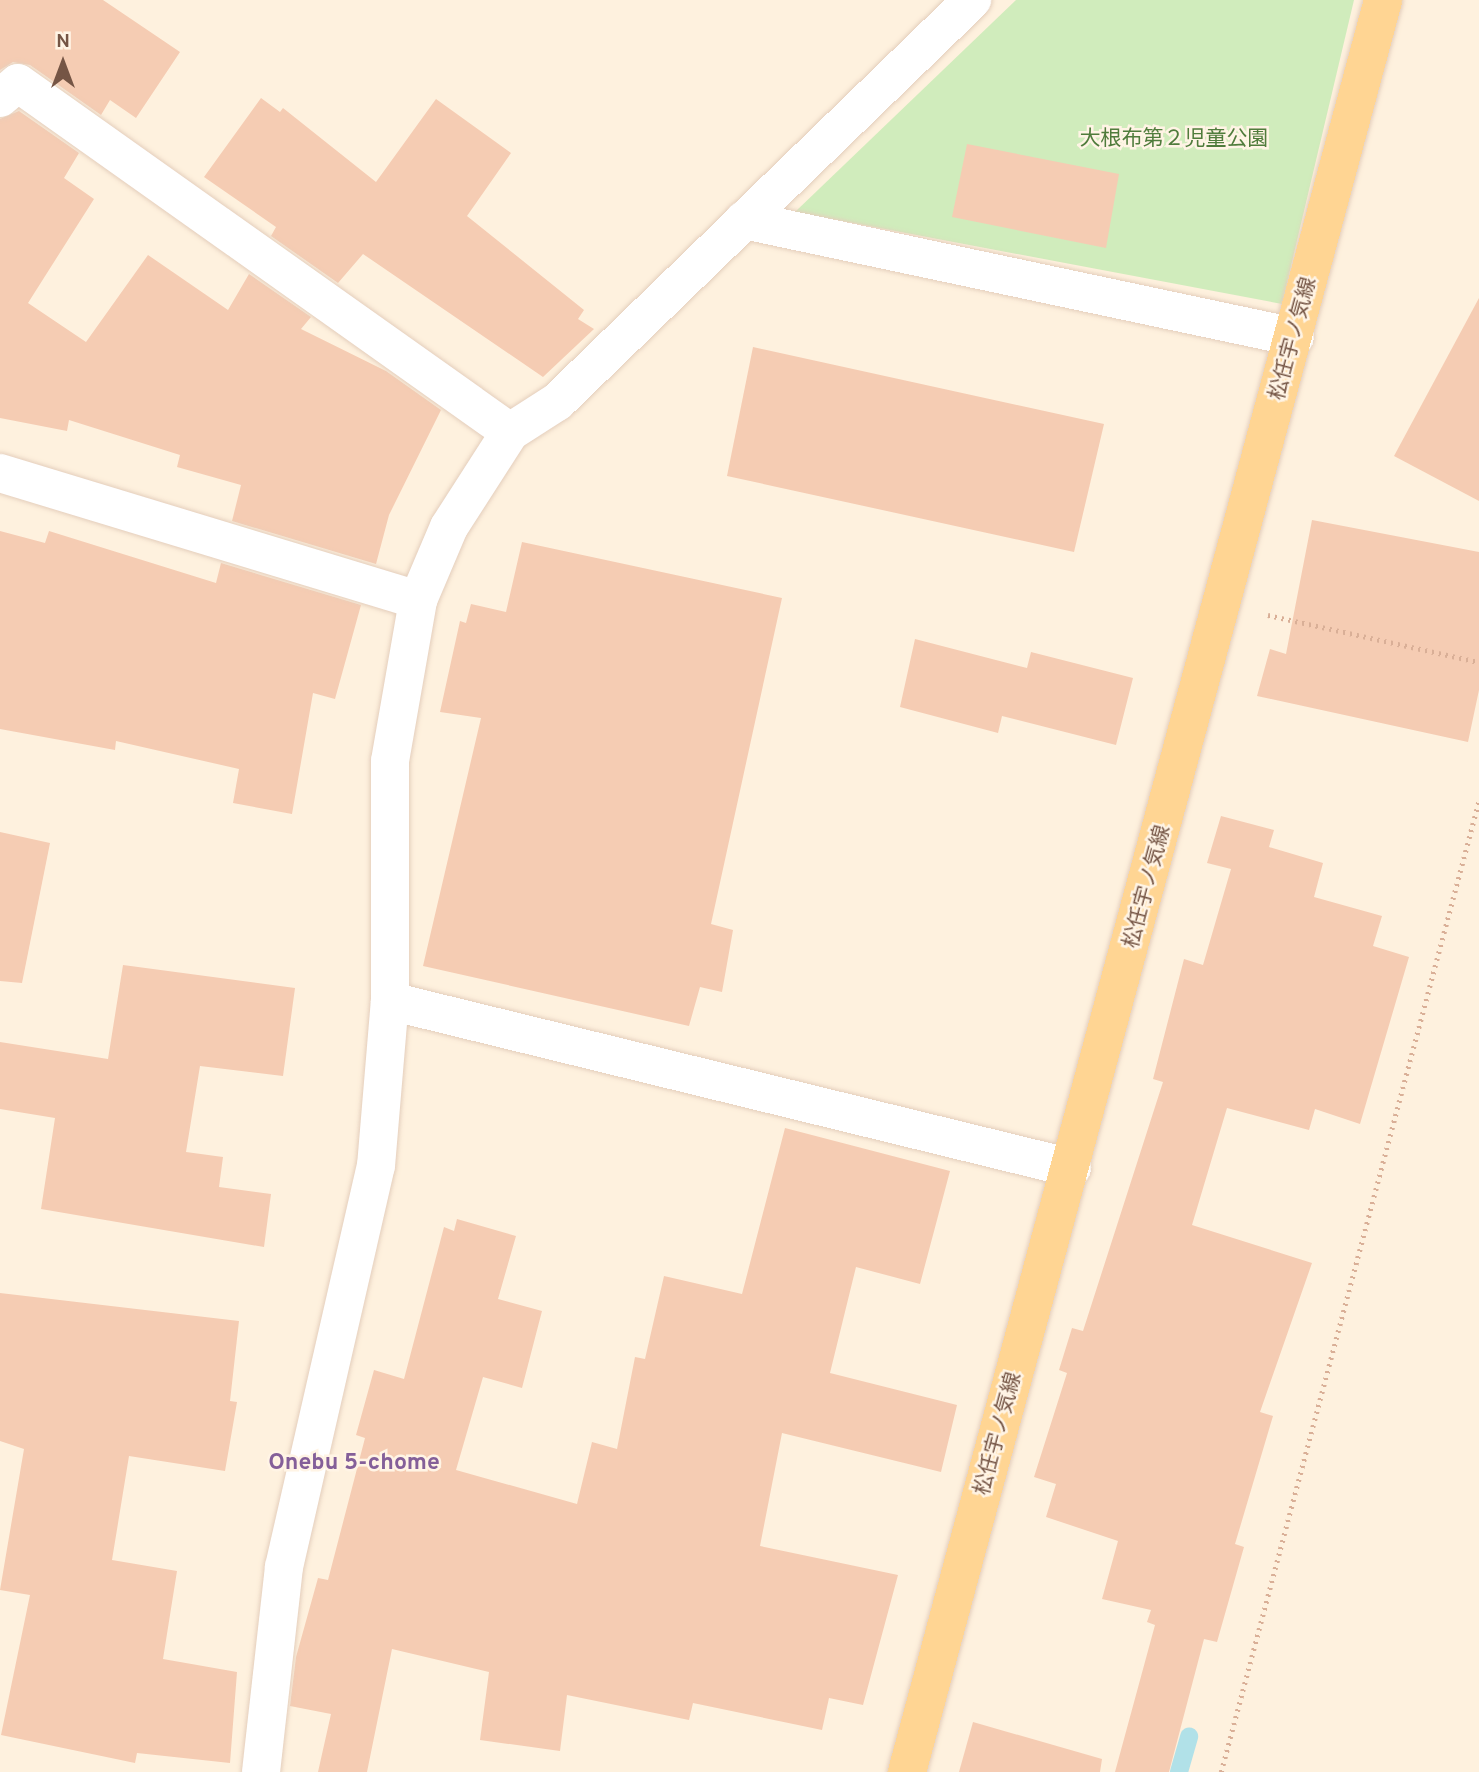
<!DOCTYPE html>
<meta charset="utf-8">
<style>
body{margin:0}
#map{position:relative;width:1479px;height:1772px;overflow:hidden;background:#fef1de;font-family:Overpass,"Noto Sans JP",sans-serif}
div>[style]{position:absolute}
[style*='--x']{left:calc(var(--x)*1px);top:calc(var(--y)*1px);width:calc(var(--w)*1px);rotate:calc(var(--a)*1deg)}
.green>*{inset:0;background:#d0ecbc}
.stream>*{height:18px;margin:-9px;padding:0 9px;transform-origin:9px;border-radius:9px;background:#b1e1e8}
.building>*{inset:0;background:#f5ccb3}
.path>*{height:4.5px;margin-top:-2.25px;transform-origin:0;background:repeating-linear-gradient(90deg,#d9af97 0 2px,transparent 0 7px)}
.roads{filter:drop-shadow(0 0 2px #e4cebc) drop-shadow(0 0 2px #e4cebc)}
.minor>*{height:38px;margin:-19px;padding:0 19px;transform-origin:19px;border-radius:19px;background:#fff}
.primary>*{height:38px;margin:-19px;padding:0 19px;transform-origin:19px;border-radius:19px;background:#ffd593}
span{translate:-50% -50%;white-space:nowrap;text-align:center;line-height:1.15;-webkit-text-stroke:5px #fff4e5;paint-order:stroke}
.park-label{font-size:21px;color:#507c3c}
.street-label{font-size:21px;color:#755545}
.neighbourhood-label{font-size:23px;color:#845f99;font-weight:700}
.north{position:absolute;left:28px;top:28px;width:70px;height:70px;-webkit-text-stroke:5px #fff4e5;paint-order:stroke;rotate:0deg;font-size:19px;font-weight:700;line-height:28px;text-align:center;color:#755545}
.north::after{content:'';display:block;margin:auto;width:24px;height:32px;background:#755545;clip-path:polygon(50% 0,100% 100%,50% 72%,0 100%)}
</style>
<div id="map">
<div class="green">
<div style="clip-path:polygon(1016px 0,1354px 0,1282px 304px,795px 212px)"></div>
</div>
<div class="stream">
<div style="--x:1179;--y:1772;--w:37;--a:-74"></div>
</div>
<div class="building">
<div style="clip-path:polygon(0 0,103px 0,180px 52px,136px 118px,110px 100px,101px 115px,30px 65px,13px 62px,0 70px)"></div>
<div style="clip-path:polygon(261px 98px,280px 112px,283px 108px,376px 182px,436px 99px,511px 153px,467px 216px,584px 310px,578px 319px,594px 329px,543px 377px,363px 254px,338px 283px,271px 236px,276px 227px,204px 177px)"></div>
<div style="clip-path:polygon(19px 111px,79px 153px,64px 178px,94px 199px,28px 303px,86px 342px,148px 255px,228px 310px,249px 274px,311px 317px,301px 329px,386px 371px,441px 410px,389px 515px,376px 564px,232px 521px,241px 485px,177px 467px,180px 455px,69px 420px,67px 431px,0 418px,0 119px)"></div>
<div style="clip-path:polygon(967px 144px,1119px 174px,1106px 248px,952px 217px)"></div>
<div style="clip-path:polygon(1479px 298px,1479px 501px,1394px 456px)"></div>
<div style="clip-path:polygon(753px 347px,1104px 424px,1074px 552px,727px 476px)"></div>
<div style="clip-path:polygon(1312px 520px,1479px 552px,1479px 690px,1468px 742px,1257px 696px,1270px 649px,1286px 654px)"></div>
<div style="clip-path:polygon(0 531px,45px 543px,49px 531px,216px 583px,221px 563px,361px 605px,335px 699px,313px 693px,292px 814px,233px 803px,239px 769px,116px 741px,115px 750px,0 729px)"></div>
<div style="clip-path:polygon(522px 542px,782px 598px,711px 924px,733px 930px,722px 992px,700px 987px,689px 1026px,423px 966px,481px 718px,440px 712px,460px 621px,466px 623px,471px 604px,506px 612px)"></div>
<div style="clip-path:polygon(915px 639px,1027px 668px,1031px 652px,1133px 678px,1116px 745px,1002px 716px,998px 733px,900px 707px)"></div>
<div style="clip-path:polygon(1221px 816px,1274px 830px,1269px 847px,1323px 863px,1314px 897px,1382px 916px,1373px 946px,1409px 957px,1360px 1124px,1315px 1109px,1309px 1130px,1227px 1108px,1192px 1225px,1312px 1263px,1260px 1412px,1273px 1416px,1235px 1544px,1244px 1547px,1217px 1642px,1204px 1639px,1169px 1772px,1115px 1772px,1155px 1625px,1147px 1622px,1151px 1610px,1102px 1599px,1118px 1541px,1046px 1517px,1056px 1484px,1034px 1477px,1067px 1373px,1059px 1370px,1072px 1328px,1083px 1331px,1163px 1082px,1153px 1079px,1184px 959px,1203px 965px,1231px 869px,1207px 863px)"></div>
<div style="clip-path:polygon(0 832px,50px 843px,22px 983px,0 981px)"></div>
<div style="clip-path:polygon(123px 965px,295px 988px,283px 1076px,200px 1066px,186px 1152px,223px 1157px,219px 1187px,271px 1194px,264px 1247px,41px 1209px,55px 1118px,0 1109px,0 1042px,108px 1059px)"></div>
<div style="clip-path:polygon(785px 1128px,950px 1171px,920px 1284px,856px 1267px,830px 1373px,957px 1405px,941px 1472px,782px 1433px,760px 1546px,898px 1575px,863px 1705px,829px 1698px,822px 1730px,693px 1703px,689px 1720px,567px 1695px,560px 1751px,480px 1740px,489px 1672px,392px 1649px,367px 1772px,318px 1772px,331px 1714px,290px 1706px,296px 1657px,318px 1578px,328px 1580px,365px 1438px,356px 1435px,374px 1370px,404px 1379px,444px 1227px,454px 1231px,457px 1219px,516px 1236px,498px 1299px,542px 1311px,522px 1388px,483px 1377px,456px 1470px,577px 1504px,592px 1442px,617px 1449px,635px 1357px,645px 1359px,664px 1276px,742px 1294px)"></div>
<div style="clip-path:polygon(0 1293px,239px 1321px,230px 1401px,237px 1402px,225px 1471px,129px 1456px,112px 1560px,177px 1571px,163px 1659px,237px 1672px,230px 1763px,137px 1753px,135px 1763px,1px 1735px,30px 1595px,0 1590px,24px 1449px,0 1441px)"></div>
<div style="clip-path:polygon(973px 1722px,1102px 1759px,1100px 1772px,959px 1772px)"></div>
</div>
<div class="path">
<div style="--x:1268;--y:615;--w:216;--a:12.6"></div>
<div style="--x:1221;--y:1772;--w:1006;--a:-75.13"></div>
</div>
<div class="roads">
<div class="minor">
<div style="--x:0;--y:98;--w:23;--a:-40"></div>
<div style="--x:18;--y:83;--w:603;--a:35.35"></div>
<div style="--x:744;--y:220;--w:563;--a:11.99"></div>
<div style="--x:0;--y:473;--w:437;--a:16.9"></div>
<div style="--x:390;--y:1001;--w:702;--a:13.76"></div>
<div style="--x:261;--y:1772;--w:206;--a:-83.6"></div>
<div style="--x:284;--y:1567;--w:411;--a:-77.1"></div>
<div style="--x:376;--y:1166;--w:166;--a:-85.2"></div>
<div style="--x:390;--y:1001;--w:240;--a:-90"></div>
<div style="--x:390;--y:761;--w:163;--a:-80.1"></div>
<div style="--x:418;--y:600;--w:79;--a:-67"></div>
<div style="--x:449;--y:527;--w:113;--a:-57.3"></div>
<div style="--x:510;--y:432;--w:56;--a:-32.6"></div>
<div style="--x:557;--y:402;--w:578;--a:-44.09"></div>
</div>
<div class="primary">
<div style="--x:907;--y:1772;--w:1835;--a:-74.96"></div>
</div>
</div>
<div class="park-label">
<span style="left:1174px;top:140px">大根布第２児童公園</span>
</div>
<div class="street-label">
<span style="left:1294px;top:339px;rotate:-75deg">松任宇ノ気線</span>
<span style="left:1148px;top:887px;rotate:-75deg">松任宇ノ気線</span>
<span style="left:999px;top:1434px;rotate:-75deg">松任宇ノ気線</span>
</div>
<div class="neighbourhood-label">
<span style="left:354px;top:1464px">Onebu 5-chome</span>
</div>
<div class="north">N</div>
</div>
